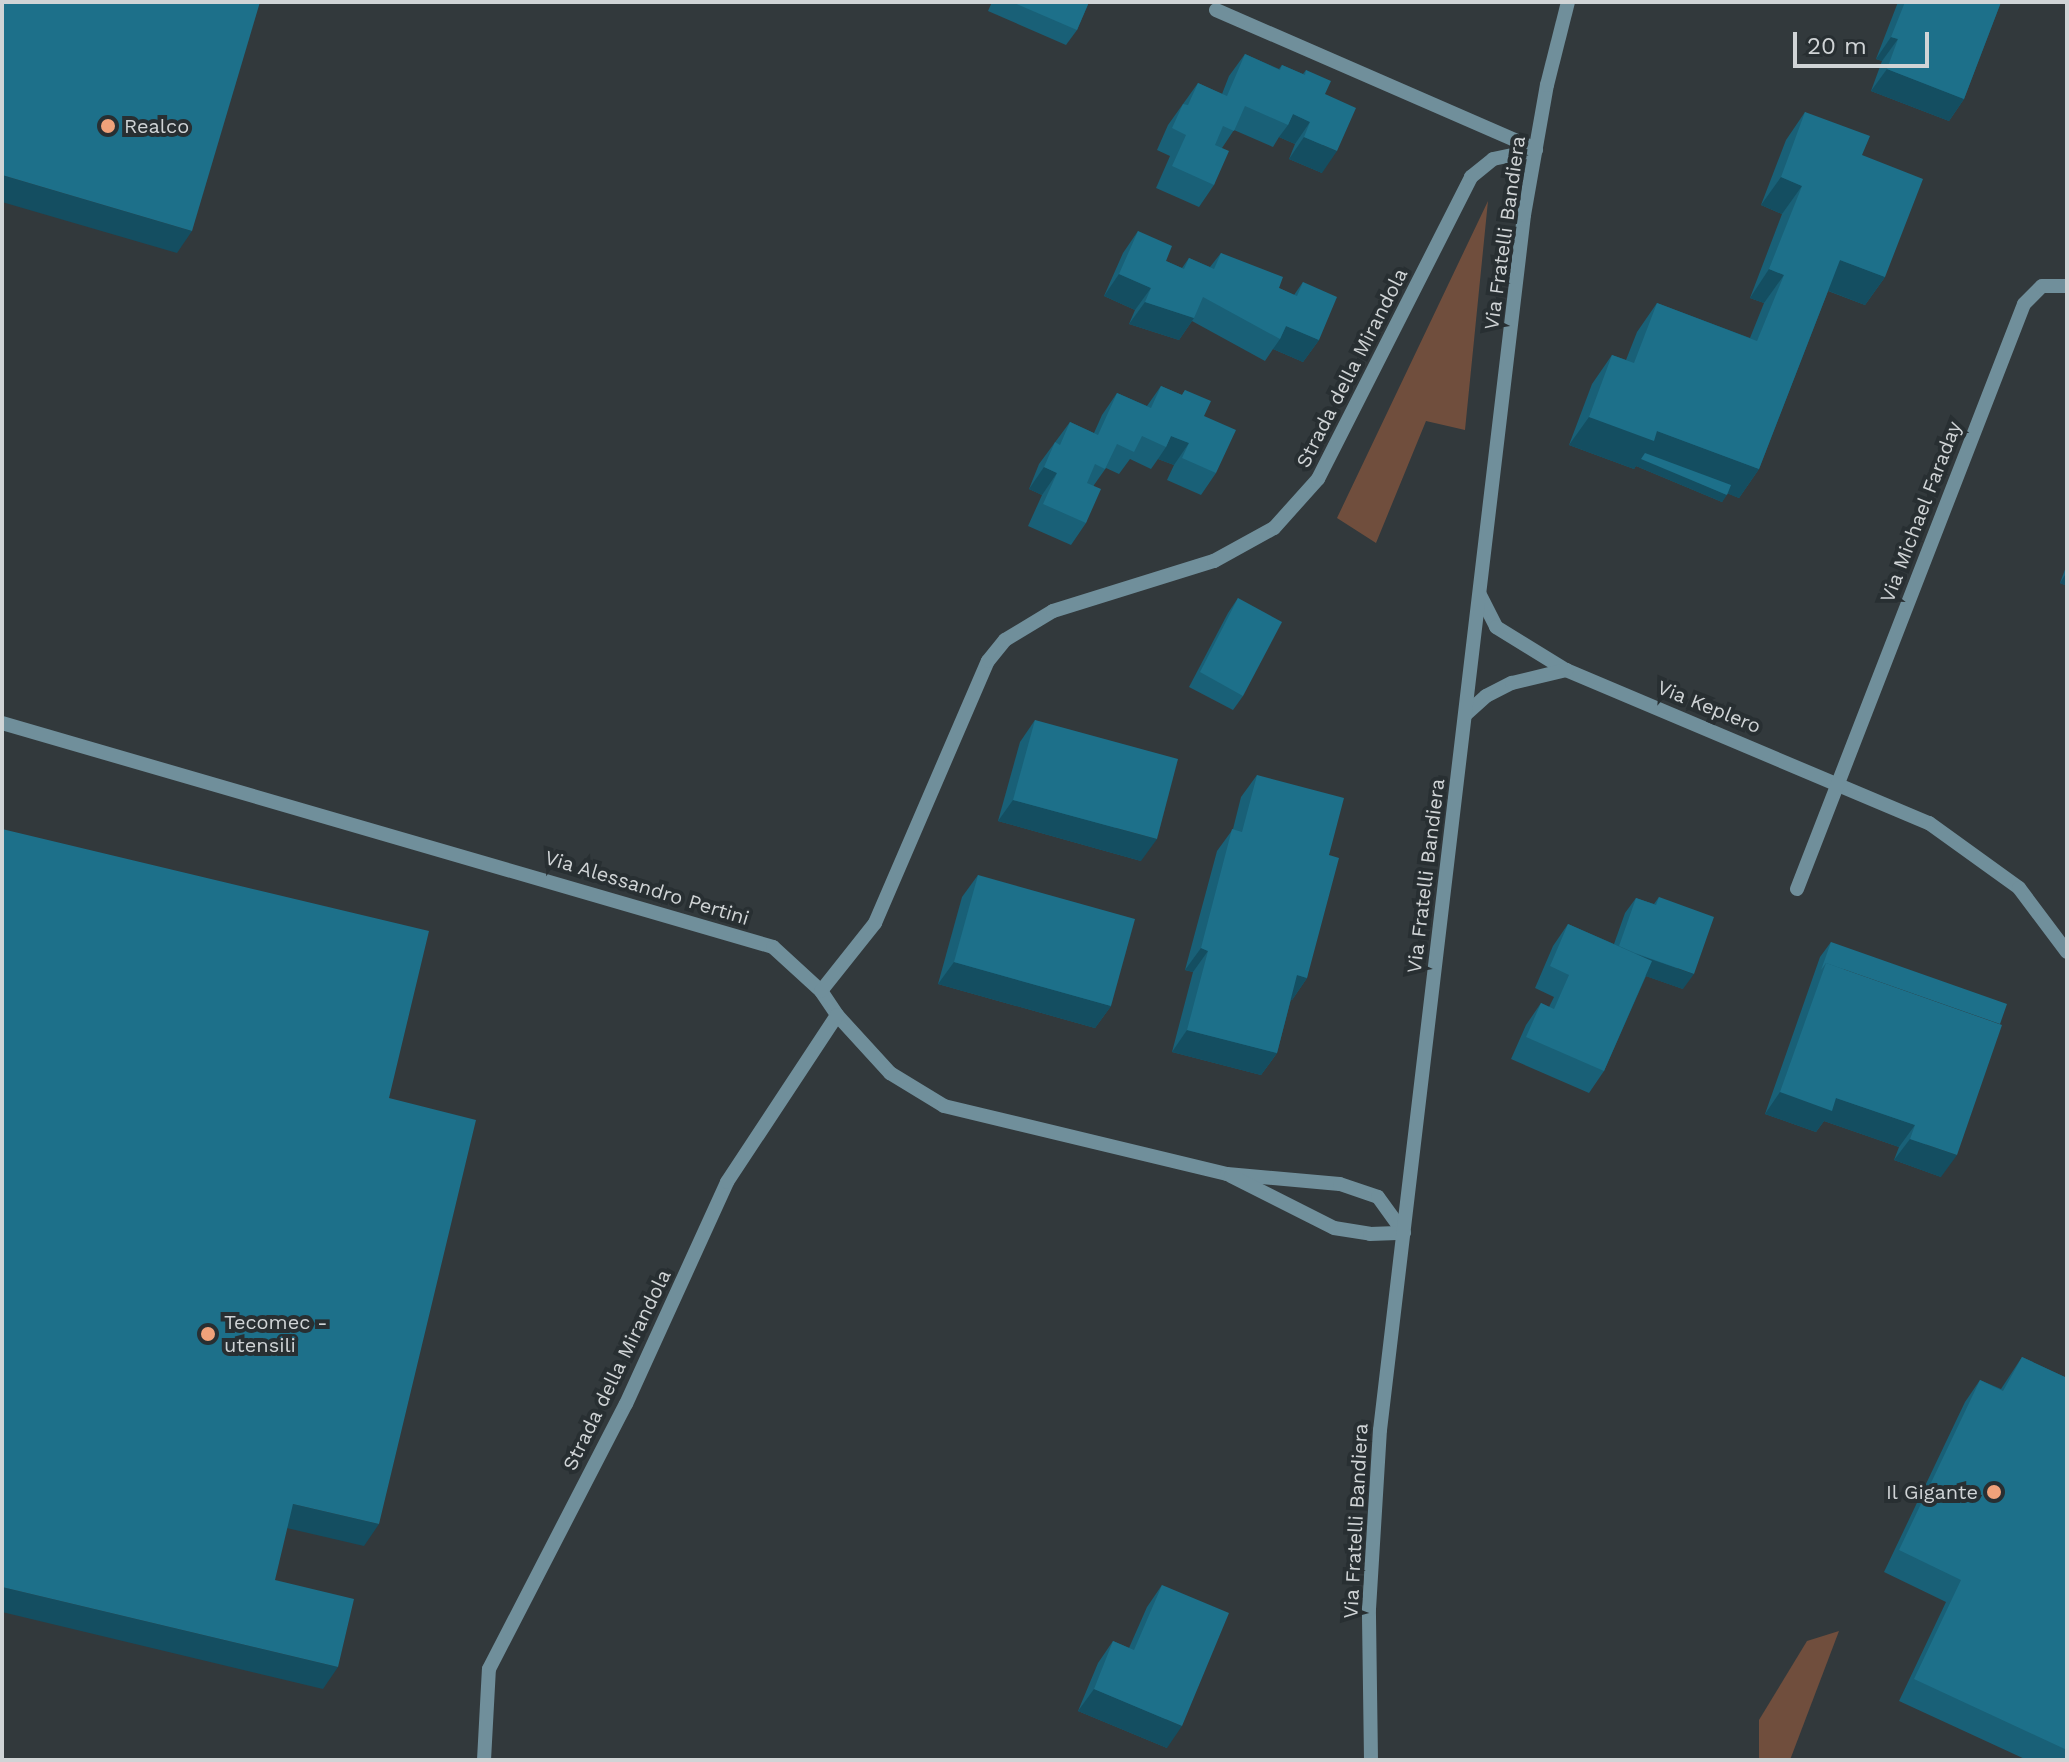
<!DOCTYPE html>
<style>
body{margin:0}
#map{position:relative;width:2069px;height:1762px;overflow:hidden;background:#32393c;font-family:"Work Sans",sans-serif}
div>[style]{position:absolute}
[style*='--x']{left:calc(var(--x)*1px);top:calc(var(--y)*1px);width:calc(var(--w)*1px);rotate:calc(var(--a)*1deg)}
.green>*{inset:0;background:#704e3d}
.minor>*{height:14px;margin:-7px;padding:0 7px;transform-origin:7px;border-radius:7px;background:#708f9b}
.wall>*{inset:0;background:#196077}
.shaded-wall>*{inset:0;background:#144e61}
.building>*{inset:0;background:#1d708a}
.dots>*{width:22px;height:22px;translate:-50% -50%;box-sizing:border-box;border:4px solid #282f32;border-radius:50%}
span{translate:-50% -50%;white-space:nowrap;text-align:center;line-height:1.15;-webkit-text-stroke:8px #282f32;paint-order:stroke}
.poi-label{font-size:20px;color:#d0d4d6}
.left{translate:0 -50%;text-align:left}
.right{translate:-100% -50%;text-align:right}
.street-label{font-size:20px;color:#d0d4d6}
.frame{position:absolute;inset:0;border:4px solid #d0d4d6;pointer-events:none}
.scale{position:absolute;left:1793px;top:32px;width:136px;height:36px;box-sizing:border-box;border:4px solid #d0d4d6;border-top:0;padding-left:10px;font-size:24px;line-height:28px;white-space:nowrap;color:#d0d4d6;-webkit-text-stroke:6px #282f32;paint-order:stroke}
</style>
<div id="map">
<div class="green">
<div style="clip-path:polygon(1488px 201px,1465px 430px,1426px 421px,1376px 543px,1337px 518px)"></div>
<div style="clip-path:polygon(1839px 1631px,1790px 1760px,1759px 1760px,1759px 1720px,1807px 1641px)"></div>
</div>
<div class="minor">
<div style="--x:1216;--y:10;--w:348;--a:23.5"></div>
<div style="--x:1480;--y:595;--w:36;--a:63"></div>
<div style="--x:1496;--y:627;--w:82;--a:31.6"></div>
<div style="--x:1566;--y:670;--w:394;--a:22.9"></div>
<div style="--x:1929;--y:823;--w:111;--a:35.8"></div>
<div style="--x:2019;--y:888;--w:80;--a:53.1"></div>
<div style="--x:1465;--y:715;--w:28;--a:-42"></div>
<div style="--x:1486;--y:696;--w:29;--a:-27"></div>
<div style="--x:1512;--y:683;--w:56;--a:-13.5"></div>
<div style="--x:2;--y:723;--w:803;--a:16.2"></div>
<div style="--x:773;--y:947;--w:65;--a:42.5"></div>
<div style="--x:821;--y:991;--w:29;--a:56"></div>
<div style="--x:837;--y:1015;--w:79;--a:47.6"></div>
<div style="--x:890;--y:1073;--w:63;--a:31.4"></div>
<div style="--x:944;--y:1106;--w:291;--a:13.5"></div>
<div style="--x:1227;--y:1174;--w:113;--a:5.1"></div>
<div style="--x:1340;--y:1184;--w:40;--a:18.9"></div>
<div style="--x:1378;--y:1197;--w:44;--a:54.2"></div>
<div style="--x:1797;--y:889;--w:627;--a:-68.79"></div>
<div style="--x:2024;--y:304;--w:25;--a:-45"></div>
<div style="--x:2042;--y:286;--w:25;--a:0"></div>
<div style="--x:821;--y:991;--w:87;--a:-51.5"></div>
<div style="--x:875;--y:923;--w:285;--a:-66.7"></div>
<div style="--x:988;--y:661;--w:27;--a:-51"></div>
<div style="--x:1005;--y:640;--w:56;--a:-31.1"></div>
<div style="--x:1053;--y:611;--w:169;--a:-17.3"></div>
<div style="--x:1214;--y:561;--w:68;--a:-28.8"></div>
<div style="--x:1274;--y:528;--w:66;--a:-48.1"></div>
<div style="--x:1318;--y:479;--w:339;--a:-63.1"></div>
<div style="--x:1471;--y:177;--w:28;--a:-39"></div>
<div style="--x:1493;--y:159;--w:44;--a:-11.8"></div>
<div style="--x:1231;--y:1176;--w:115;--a:26.8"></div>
<div style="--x:1334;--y:1228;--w:36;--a:9"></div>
<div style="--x:1370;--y:1234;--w:34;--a:-2"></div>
<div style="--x:484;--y:1760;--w:91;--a:-86.9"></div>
<div style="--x:489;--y:1669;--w:298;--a:-62.7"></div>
<div style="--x:626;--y:1404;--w:244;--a:-65.5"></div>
<div style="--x:727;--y:1182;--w:200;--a:-56.6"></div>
<div style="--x:1371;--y:1760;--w:151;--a:-90.8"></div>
<div style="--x:1369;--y:1609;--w:179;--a:-86.5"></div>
<div style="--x:1380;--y:1430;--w:1224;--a:-83.24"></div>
<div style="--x:1524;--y:215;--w:132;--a:-80"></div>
<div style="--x:1547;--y:85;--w:86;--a:-75.8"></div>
</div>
<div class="wall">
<div style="clip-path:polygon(992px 2px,1089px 2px,1077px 30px,1066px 45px,988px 11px)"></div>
<div style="clip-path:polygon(1898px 2px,2001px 2px,1964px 99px,1949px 121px,1871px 91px,1882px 61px,1876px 59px)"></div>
<div style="clip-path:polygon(1245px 54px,1279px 69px,1282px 65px,1303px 74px,1306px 70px,1325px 94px,1322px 173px,1289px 159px,1295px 144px,1279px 137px,1273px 147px,1234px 130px,1222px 148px,1214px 185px,1199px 207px,1156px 188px,1170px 156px,1157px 150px,1168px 125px,1198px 83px,1222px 94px,1229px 76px)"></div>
<div style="clip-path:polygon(1805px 112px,1862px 155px,1885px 277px,1865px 305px,1828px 291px,1759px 469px,1739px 498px,1727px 493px,1722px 502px,1636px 466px,1634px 469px,1569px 445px,1592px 384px,1612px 355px,1626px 360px,1637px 332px,1657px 303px,1750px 338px,1764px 303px,1750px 298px,1782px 214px,1761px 205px,1786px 140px)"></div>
<div style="clip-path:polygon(1138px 231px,1166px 261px,1182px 268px,1189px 258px,1210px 267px,1221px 253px,1279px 288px,1294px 295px,1303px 282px,1319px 340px,1303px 362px,1273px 349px,1265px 361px,1192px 321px,1179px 340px,1129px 324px,1135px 310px,1104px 296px,1123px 253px)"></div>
<div style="clip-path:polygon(1161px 386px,1182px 395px,1185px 390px,1204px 416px,1216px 473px,1201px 495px,1167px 480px,1174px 465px,1158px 459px,1151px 469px,1130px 459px,1119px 474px,1106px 468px,1094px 485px,1086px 523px,1071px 545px,1028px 526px,1042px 495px,1029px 489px,1039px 464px,1070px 422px,1094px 433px,1102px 415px,1117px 393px,1147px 406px)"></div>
<div style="clip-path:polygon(2067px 564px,2067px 586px,2060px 583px)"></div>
<div style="clip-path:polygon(1238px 598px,1243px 696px,1233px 710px,1189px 687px,1228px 613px)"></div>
<div style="clip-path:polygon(1035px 720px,1141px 861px,998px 821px,1020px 742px)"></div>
<div style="clip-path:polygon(1257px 775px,1329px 855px,1307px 978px,1292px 1000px,1291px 999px,1277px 1053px,1261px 1075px,1172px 1052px,1193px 972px,1185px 970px,1217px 851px,1233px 829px,1241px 797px)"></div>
<div style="clip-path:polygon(978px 875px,1111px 1006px,1095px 1028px,938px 984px,962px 897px)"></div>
<div style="clip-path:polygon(1659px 897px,1683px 989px,1646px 976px,1604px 1071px,1589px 1093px,1511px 1059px,1526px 1025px,1541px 1003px,1549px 1007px,1554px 997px,1535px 988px,1553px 946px,1568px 924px,1614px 944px,1625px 913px,1636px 898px,1654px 904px)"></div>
<div style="clip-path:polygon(1831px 942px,1941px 1177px,1894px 1160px,1899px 1147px,1824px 1121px,1816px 1132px,1765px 1114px,1820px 957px)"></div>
<div style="clip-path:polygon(2022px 1357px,2067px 1378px,2067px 1760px,2027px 1760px,1899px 1701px,1946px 1602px,1884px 1572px,1965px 1402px,1980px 1380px,2001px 1389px)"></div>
<div style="clip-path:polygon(1162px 1585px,1167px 1748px,1078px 1711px,1098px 1663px,1113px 1641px,1129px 1648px,1147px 1607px)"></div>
</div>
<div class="shaded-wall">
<div style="clip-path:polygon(1891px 37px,1898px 39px,1882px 61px,1876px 59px)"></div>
<div style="clip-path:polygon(1887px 69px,1964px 99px,1949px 121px,1871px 91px)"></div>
<div style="clip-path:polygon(1293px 114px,1310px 122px,1295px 144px,1279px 137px,1288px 125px)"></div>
<div style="clip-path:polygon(1304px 137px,1337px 151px,1322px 173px,1289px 159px)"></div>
<div style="clip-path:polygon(2px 175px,192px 231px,177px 253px,2px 202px)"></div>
<div style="clip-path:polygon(1781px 177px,1802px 186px,1782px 214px,1761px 205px)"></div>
<div style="clip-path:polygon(1840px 260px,1885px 277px,1865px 305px,1821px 288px)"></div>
<div style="clip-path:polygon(1769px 269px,1784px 275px,1764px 303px,1750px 298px)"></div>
<div style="clip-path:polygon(1119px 274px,1151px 288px,1135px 310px,1104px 296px)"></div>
<div style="clip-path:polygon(1145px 302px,1194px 318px,1179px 340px,1129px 324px)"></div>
<div style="clip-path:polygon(1286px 326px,1319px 340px,1303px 362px,1273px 349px,1280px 339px)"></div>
<div style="clip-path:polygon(1589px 417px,1657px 431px,1759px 469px,1739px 498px,1690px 479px,1727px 495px,1722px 502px,1636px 466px,1634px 469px,1569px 445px)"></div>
<div style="clip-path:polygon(1171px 436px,1189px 443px,1174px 465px,1158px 459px,1166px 447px)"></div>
<div style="clip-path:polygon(1044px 467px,1057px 473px,1042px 495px,1029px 489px)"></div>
<div style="clip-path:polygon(2067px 572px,2067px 586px,2060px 583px)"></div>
<div style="clip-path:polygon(1013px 800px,1157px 839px,1141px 861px,998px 821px)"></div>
<div style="clip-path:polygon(1201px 948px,1208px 951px,1193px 972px,1185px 970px)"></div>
<div style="clip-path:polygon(1618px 948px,1694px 974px,1683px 989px,1608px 963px)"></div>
<div style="clip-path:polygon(954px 962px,1111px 1006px,1095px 1028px,938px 984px)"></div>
<div style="clip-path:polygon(1297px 975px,1307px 978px,1292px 1000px,1282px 997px)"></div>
<div style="clip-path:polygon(1187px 1030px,1277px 1053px,1261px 1075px,1172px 1052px)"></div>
<div style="clip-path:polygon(1780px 1092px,1836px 1098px,1915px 1125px,1899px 1147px,1824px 1121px,1816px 1132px,1765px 1114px)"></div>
<div style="clip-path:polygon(1910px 1139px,1957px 1155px,1941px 1177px,1894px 1160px)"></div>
<div style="clip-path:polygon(293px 1504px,379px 1524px,364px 1546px,278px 1526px)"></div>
<div style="clip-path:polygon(2px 1587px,338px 1667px,323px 1689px,2px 1612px)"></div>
<div style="clip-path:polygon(1094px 1689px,1182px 1726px,1167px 1748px,1078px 1711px)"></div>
</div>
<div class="building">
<div style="clip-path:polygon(2px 2px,260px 2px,192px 231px,2px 175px)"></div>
<div style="clip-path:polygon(1012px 2px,1089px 2px,1077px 30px)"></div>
<div style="clip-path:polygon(1905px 2px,2001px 2px,1964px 99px,1887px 69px,1898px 39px,1891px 37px)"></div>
<div style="clip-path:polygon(1245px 54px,1280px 70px,1282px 65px,1305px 75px,1306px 70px,1331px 81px,1325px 94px,1356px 108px,1337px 151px,1304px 137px,1310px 122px,1293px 114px,1288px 125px,1245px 106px,1234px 131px,1223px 126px,1215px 145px,1229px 151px,1214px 185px,1172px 166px,1186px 135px,1172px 128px,1183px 104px,1188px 105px,1198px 83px,1227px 96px)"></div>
<div style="clip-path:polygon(1805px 112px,1870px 136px,1862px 155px,1923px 179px,1885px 277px,1840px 260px,1759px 469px,1657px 431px,1654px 441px,1589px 417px,1612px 355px,1634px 363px,1657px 303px,1757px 341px,1784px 275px,1769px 269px,1802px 186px,1781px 177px)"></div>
<div style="clip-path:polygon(1138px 231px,1172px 246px,1166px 261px,1184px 269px,1189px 258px,1214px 269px,1221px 253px,1283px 277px,1279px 288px,1297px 296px,1303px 282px,1337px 297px,1319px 340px,1286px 326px,1280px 339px,1203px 297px,1194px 318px,1145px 302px,1151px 288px,1119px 274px)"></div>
<div style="clip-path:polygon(1161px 386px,1182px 395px,1185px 390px,1211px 401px,1204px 416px,1236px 430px,1216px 473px,1182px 458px,1189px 443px,1171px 436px,1166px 447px,1142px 436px,1134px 452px,1117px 444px,1105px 469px,1095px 464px,1087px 483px,1101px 489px,1086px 523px,1043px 504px,1057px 473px,1044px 467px,1055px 442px,1060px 445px,1070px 422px,1098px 435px,1117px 393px,1151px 408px)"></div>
<div style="clip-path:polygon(1645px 453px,1731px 485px,1727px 495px,1641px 459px)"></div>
<div style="clip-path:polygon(1238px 598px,1282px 622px,1243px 696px,1200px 672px)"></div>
<div style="clip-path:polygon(1035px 720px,1178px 759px,1157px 839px,1013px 800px)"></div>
<div style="clip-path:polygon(1257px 775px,1344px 798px,1329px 855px,1339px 858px,1307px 978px,1297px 975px,1277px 1053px,1187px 1030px,1208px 951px,1201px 948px,1232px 829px,1242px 832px)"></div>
<div style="clip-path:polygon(2px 829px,429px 931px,389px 1098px,476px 1120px,379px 1524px,293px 1504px,275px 1580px,354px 1599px,338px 1667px,2px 1587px)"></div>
<div style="clip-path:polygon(978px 875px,1135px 919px,1111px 1006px,954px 962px)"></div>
<div style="clip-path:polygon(1659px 897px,1714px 917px,1694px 974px,1635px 953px,1619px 946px,1636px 898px,1656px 905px)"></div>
<div style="clip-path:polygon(1568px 924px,1652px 961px,1604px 1071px,1526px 1037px,1541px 1003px,1554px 1009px,1569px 975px,1550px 966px)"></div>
<div style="clip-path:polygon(1831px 942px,2007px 1004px,2000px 1024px,1826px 963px,1821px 970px)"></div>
<div style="clip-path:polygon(1826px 963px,2002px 1025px,1957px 1155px,1910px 1139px,1915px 1125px,1836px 1098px,1832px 1111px,1780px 1092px)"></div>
<div style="clip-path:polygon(2022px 1357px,2067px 1378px,2067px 1750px,1914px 1679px,1961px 1580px,1899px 1550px,1980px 1380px,2003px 1391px)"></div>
<div style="clip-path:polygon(1162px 1585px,1229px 1613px,1182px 1726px,1094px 1689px,1113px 1641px,1134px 1650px)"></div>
</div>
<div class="dots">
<div style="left:108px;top:126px;background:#f0a27a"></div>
<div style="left:208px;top:1334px;background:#f0a27a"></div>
<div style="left:1994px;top:1492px;background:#f0a27a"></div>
</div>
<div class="poi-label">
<span class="left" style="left:124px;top:126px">Realco</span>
<span class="left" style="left:224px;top:1334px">Tecomec -<br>utensili</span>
<span class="right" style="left:1978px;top:1492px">Il Gigante</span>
</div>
<div class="street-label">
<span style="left:1505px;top:233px;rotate:-82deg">Via Fratelli Bandiera</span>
<span style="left:1352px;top:368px;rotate:-63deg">Strada della Mirandola</span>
<span style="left:1921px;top:512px;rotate:-69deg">Via Michael Faraday</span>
<span style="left:1709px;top:707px;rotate:22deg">Via Keplero</span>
<span style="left:1426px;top:876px;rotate:-83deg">Via Fratelli Bandiera</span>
<span style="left:647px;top:888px;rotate:17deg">Via Alessandro Pertini</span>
<span style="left:617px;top:1370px;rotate:-64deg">Strada della Mirandola</span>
<span style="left:1356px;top:1521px;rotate:-87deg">Via Fratelli Bandiera</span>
</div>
<div class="frame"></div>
<div class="scale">20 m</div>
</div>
